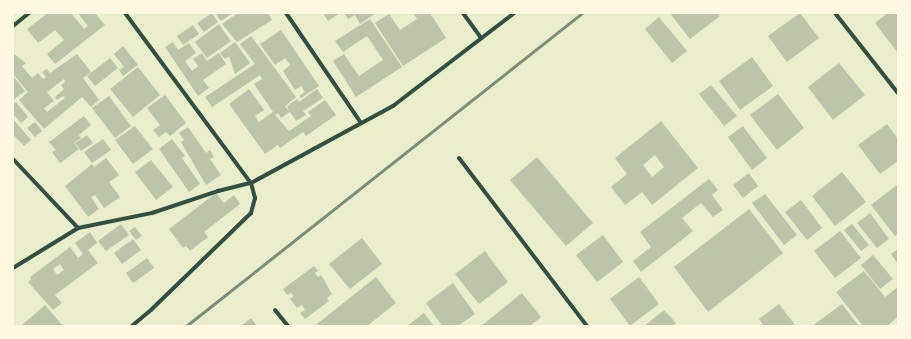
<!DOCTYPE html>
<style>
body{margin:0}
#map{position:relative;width:911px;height:339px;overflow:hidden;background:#e9edc9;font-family:Ubuntu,sans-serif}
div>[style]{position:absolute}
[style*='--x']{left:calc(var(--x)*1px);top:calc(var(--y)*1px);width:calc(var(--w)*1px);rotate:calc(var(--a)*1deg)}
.building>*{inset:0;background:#bcc5a7}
.minor>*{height:4px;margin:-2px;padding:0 2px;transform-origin:2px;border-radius:2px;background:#344e41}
.rail>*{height:3px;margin:-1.5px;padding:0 1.5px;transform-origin:1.5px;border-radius:1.5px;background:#7c8e77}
span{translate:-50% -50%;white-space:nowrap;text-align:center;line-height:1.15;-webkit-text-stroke:3.5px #fefae0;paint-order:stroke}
.frame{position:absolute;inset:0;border:14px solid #fefae0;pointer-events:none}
</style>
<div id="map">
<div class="building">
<div style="clip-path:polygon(48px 13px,71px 13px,84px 29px,88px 26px,78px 13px,95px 13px,105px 25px,55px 64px,47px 54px,64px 40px,55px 30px,38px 43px,27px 29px)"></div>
<div style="clip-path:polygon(212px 13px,218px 22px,204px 32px,197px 23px)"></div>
<div style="clip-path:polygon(215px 13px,233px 13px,221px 21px)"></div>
<div style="clip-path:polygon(238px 13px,268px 13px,272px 20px,237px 42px,222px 24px)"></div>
<div style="clip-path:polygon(323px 13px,340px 13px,328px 21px)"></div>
<div style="clip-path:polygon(344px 13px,376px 13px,360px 24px,355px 15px,348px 19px)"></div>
<div style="clip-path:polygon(413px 13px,430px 13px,446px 38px,403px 66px,375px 23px,389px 14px,400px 30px,417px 19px)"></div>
<div style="clip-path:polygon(670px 13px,717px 13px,720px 16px,690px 39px)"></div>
<div style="clip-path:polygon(800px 13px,819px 38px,787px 62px,768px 36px)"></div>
<div style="clip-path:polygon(888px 13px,898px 13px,898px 53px,875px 23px)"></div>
<div style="clip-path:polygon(659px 17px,687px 51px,672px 63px,645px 29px)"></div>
<div style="clip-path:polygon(370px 19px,402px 67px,356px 97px,333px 61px,344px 54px,359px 76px,383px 60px,367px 36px,343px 52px,335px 41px)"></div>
<div style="clip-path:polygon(219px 24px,231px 41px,207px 58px,195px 42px)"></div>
<div style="clip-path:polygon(193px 25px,199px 34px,183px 45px,177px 36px)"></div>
<div style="clip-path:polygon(281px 30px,319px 86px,301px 98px,299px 96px,305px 92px,301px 86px,295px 90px,283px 71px,290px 65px,285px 58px,275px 65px,260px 44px)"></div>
<div style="clip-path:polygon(251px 36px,296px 97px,285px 106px,289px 111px,287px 106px,297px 99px,299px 102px,317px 89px,323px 98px,303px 111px,306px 115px,296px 121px,290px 112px,281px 118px,278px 113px,275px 115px,289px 131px,311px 116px,308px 112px,325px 100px,336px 115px,306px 136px,303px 132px,280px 148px,278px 145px,265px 154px,229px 104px,249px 89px,264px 110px,255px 116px,259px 122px,273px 112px,254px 84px,262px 79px,260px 75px,212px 107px,205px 97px,255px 64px,240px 44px)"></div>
<div style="clip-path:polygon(173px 42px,178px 50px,189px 43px,196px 53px,185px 61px,192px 71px,198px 66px,193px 59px,202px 53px,207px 61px,219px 53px,226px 64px,203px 80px,209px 88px,198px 96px,165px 47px)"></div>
<div style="clip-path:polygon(235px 42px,250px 63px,235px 74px,229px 56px,225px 59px,220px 53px)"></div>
<div style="clip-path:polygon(123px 46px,138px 65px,123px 76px,119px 70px,124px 67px,114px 54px)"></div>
<div style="clip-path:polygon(evenodd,14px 54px,26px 63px,22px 66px,32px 78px,38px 73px,43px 79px,46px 77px,42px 72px,47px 69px,50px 73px,77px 54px,91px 72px,83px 78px,99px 100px,91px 107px,82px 97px,44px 129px,19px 100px,28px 92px,13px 74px,14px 54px,64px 79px,65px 82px,61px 85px,64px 89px,55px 97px,57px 100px,63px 96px,65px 98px,47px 112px,44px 108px,54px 101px,47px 92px,64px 79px)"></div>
<div style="clip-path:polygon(752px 57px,773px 86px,740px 110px,719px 81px)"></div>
<div style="clip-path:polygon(110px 58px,118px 68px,95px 86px,87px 76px)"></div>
<div style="clip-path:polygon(839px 63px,865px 95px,833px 120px,808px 87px)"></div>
<div style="clip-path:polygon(138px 67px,160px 95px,133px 117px,110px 89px)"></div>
<div style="clip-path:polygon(13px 76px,25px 91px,13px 100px)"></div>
<div style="clip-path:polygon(711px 85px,737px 116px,724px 126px,699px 94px)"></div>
<div style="clip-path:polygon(778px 94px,804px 128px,777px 150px,750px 115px)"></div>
<div style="clip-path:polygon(165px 95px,186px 123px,170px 136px,166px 132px,159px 137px,153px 130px,160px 125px,147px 108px)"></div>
<div style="clip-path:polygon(109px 96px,131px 126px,115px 138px,92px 108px)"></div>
<div style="clip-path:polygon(16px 102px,28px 117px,21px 123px,13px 114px,13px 105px)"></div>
<div style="clip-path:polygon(84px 116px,91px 125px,79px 135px,81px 138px,74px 143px,79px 149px,60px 163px,52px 152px,56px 150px,49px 142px)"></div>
<div style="clip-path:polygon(13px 119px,31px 140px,24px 146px,13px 134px)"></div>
<div style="clip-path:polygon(evenodd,661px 121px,698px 168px,652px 205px,642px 192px,625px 205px,611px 187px,627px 174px,615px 158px,661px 121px,655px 155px,664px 167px,652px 177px,643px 165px,655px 155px)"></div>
<div style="clip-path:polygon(35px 122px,42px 131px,35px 137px,27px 128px)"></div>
<div style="clip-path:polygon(887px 124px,898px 139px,898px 161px,880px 174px,858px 145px)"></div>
<div style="clip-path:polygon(135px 126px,153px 149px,133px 164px,115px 140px)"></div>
<div style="clip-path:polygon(743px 126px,767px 158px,752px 170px,728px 137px)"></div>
<div style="clip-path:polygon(188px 127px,206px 153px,210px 150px,214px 157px,210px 159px,221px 175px,206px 185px,181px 142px,184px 140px,179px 133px)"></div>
<div style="clip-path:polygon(87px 135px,93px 143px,81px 151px,75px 143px)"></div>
<div style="clip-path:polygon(103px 139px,111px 150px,92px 163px,84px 152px)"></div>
<div style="clip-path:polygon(172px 139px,185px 156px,182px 158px,200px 184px,189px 192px,159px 149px)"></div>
<div style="clip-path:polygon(537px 157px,593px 223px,566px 246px,510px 180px)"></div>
<div style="clip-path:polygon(106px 158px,119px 175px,109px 182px,120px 197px,104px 208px,95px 195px,91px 197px,99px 209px,88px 217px,65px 186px,92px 164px,94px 167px)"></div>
<div style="clip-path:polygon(151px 160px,173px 187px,156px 200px,135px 172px)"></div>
<div style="clip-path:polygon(842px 172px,866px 202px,835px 226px,812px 196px)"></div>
<div style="clip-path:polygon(749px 173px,758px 186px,743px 198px,733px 185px)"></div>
<div style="clip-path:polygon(709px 179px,718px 190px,712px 195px,723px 210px,713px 217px,701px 203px,682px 218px,693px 231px,641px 272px,633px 261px,651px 247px,640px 232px)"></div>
<div style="clip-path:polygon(898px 184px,898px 234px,895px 236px,871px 205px)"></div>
<div style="clip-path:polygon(216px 193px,224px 203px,234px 195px,240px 204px,204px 232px,208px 237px,190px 251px,186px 246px,183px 248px,169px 229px)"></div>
<div style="clip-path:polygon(765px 194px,797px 235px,784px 245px,752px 203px)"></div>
<div style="clip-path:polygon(801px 200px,822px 228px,807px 240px,785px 212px)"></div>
<div style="clip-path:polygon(749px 209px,783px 253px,708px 312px,674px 267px)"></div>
<div style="clip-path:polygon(870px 213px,889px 239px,877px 248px,857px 223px)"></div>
<div style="clip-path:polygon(121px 224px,129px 235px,106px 251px,98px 241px)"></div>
<div style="clip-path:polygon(852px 224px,869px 245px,861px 251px,844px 230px)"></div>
<div style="clip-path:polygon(135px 227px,142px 236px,136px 240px,129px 231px)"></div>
<div style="clip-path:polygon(840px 231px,861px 258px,835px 278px,814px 251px)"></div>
<div style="clip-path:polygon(evenodd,90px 232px,97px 243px,88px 250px,98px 263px,55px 295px,62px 303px,53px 310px,28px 282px,31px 279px,30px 277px,70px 247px,78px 258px,83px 254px,75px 243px,90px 232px,60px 264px,64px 270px,57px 275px,53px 269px,60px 264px)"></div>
<div style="clip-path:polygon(603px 235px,623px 262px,597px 282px,576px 255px)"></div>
<div style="clip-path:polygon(362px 238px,382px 264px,350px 289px,329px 264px)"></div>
<div style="clip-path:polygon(133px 239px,141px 250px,122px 264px,114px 253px)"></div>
<div style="clip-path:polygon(898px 249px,898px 264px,891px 254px)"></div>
<div style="clip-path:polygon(485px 251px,508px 282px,479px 304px,455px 274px)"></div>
<div style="clip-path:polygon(873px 255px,893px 279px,880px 289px,861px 265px)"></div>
<div style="clip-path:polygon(147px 258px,154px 268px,133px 283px,126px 273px)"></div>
<div style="clip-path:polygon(314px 266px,318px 271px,315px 273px,318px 277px,321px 275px,332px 294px,327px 298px,329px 301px,305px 319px,300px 313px,305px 310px,302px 305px,297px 308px,290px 299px,294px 296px,291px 293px,287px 295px,283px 289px)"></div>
<div style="clip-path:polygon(864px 271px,885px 297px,898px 287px,898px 317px,887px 326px,863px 326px,836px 292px)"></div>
<div style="clip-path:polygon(376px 277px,396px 303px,367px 326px,318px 326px,317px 324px)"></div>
<div style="clip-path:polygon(639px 277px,659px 304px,630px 326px,610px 299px)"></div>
<div style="clip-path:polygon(453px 283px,475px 314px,458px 326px,442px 326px,426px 303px)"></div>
<div style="clip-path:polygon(522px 293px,541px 317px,530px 326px,481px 326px)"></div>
<div style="clip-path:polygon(779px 304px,795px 325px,764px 326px,759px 319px)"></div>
<div style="clip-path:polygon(842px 304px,859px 326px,812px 326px)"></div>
<div style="clip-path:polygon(45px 305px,63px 326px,21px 326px)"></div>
<div style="clip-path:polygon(664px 310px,676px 323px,672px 326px,644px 326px)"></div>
<div style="clip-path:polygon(424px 313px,434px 326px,407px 326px)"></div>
<div style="clip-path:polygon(251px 318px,257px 326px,241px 326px)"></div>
</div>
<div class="minor">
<div style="--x:125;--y:13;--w:212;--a:53.5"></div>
<div style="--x:251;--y:183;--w:16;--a:75"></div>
<div style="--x:255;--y:198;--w:16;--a:105"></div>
<div style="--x:251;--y:213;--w:139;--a:135.9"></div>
<div style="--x:151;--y:310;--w:25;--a:140"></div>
<div style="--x:286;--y:13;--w:133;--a:55.7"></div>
<div style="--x:463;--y:13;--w:31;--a:54"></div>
<div style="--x:835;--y:13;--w:102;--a:51.8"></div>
<div style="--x:13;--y:26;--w:21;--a:-39"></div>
<div style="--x:459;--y:158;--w:211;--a:52.7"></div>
<div style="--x:13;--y:159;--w:95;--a:46.7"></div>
<div style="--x:13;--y:268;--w:76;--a:-31.6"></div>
<div style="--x:78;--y:228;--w:76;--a:-11.5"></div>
<div style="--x:152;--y:213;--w:70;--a:-18.4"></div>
<div style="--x:218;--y:191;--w:34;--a:-14"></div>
<div style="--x:251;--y:183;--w:162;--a:-28.5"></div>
<div style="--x:393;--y:106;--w:153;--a:-37.5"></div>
<div style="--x:275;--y:310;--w:21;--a:51"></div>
</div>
<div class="rail">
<div style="--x:186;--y:326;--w:505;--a:-38.32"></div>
</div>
<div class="frame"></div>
</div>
